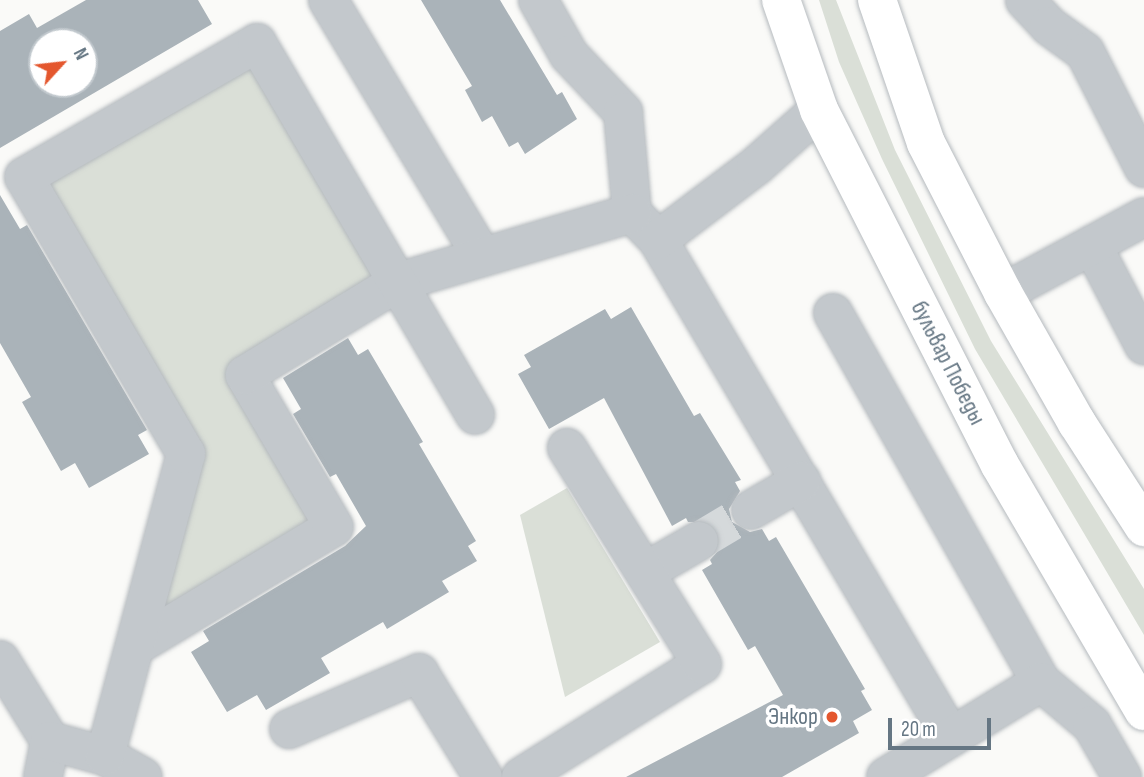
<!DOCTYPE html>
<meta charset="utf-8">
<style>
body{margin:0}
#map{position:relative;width:1144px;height:777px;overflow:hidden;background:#fafaf8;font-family:"Sofia Sans Condensed",sans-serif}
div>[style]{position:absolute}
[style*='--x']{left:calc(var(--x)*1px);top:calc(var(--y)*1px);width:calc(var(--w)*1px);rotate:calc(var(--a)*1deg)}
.green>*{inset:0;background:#dadfd7}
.building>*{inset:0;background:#aab3b9}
.minor-tunnel>*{height:38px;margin-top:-19px;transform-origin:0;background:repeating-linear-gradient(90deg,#d5d9db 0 38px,transparent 0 57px)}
.roads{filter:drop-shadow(0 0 2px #b5babe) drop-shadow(0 0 2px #b5babe)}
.minor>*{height:38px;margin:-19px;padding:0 19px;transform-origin:19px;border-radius:19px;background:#c3c8cc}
.major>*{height:38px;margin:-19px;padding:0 19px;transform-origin:19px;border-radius:19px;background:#fff}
.dots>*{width:19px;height:19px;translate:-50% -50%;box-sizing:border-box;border:4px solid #fff;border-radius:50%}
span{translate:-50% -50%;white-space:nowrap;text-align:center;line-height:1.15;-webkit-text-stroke:7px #fff;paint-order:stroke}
.street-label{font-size:24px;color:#657683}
.poi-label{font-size:24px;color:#657683}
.right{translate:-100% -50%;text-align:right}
.north{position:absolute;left:28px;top:28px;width:70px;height:70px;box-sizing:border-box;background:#fff;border:2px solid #c1c8cd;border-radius:50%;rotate:63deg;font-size:19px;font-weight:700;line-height:28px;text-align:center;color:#657683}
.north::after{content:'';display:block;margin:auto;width:24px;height:32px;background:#e4572e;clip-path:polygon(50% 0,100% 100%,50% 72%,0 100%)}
.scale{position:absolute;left:888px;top:718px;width:103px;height:32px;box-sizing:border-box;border:4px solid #657683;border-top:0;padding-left:9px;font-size:21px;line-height:24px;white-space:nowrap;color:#657683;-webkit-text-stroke:5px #fff;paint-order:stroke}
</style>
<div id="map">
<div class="green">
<div style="clip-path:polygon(819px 0,836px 0,895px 150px,991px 341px,1144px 589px,1144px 635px,975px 349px,882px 159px,839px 62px)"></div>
<div style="clip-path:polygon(257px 43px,398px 282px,245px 376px,334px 527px,139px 644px,186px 453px,24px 177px)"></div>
<div style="clip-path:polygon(567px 488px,660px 642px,565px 697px,520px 515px)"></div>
</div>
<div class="building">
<div style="clip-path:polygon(evenodd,86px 0,198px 0,212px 24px,0 148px,0 31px,29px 14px,37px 28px,86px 0,42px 42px,84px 42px,84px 84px,42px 84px,42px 42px)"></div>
<div style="clip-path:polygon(421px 0,500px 0,557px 95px,562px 92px,577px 119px,525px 154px,518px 142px,509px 147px,492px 116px,482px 122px,465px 90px,472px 86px)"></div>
<div style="clip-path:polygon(0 195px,20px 229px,27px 225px,147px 430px,138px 435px,149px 454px,89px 488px,75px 463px,61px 471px,22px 402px,31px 397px,0 343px)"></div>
<div style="clip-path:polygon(631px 307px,694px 416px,700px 413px,741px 480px,735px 482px,740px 491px,729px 509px,732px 522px,750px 532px,762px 529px,769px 541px,776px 537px,865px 689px,861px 691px,872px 710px,853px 721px,859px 733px,782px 777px,626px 777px,783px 695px,755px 646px,748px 650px,702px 570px,712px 564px,710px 560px,718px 551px,718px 530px,709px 522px,688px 522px,686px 518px,672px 526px,604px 398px,549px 429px,518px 374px,531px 367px,524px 355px,605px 309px,611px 319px)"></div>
<div style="clip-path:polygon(348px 338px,358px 355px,368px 349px,423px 442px,419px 444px,476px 541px,468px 546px,477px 561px,442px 581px,449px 592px,387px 629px,383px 622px,321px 658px,330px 673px,266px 710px,257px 695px,227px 712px,191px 652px,209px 641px,203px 631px,345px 546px,366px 526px,336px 474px,330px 477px,293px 414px,301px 409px,283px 378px)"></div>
</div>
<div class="minor-tunnel">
<div style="--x:699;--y:541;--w:61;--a:-30.8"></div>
</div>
<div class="roads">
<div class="minor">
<div style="--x:328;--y:0;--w:297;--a:59"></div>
<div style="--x:538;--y:0;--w:63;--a:60.6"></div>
<div style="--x:569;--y:55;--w:79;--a:46.5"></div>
<div style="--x:623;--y:112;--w:101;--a:84.9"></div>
<div style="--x:632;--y:213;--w:37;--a:46"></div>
<div style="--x:658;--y:240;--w:577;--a:59.48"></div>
<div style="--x:1025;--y:0;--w:35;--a:47"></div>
<div style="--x:1049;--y:26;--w:44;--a:35.8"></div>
<div style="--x:1085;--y:52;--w:130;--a:63"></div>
<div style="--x:658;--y:240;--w:123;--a:-37.1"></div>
<div style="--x:756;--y:166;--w:84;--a:-41.6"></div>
<div style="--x:1092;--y:245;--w:113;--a:62.5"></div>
<div style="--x:1003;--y:293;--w:160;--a:-28.3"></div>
<div style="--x:833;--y:313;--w:424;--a:60.6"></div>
<div style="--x:1041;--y:682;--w:67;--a:40.1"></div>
<div style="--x:1092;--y:725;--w:60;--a:60"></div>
<div style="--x:751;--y:510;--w:58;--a:-30.1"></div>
<div style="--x:645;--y:572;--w:62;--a:-29.9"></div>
<div style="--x:139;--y:644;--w:227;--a:-31"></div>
<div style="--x:334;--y:527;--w:176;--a:-120.4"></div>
<div style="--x:245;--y:375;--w:179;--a:-31.3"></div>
<div style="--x:398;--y:282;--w:244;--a:-16.4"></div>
<div style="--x:0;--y:660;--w:95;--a:58.3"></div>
<div style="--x:50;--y:741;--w:37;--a:101"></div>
<div style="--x:289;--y:729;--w:142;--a:-23.3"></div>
<div style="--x:419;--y:673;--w:122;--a:58.4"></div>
<div style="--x:50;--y:741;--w:57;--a:15.3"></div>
<div style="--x:105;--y:756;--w:43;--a:28.9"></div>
<div style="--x:105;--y:756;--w:313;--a:-75"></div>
<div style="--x:186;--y:454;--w:321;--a:-120.3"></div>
<div style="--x:24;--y:177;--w:269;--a:-29.9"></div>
<div style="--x:257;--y:43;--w:431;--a:59.6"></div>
<div style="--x:521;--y:777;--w:213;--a:-32"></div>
<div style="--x:702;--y:664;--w:255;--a:-122"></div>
<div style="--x:886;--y:777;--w:182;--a:-31.5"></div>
</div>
<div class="major">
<div style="--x:781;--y:0;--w:116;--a:70.9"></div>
<div style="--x:819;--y:110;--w:398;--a:63"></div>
<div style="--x:1000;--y:465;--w:285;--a:59.7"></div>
<div style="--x:877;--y:0;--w:151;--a:71.1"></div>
<div style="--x:926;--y:143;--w:169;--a:62.8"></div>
<div style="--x:1003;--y:293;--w:150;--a:60.4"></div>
<div style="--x:1077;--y:423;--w:124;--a:57.2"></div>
</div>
</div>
<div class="dots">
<div style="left:832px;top:717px;background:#e4572e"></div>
</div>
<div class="street-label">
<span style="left:948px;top:363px;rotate:63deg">бульвар Победы</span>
</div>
<div class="poi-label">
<span class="right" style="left:818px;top:717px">Энкор</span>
</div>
<div class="north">N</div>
<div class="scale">20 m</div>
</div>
